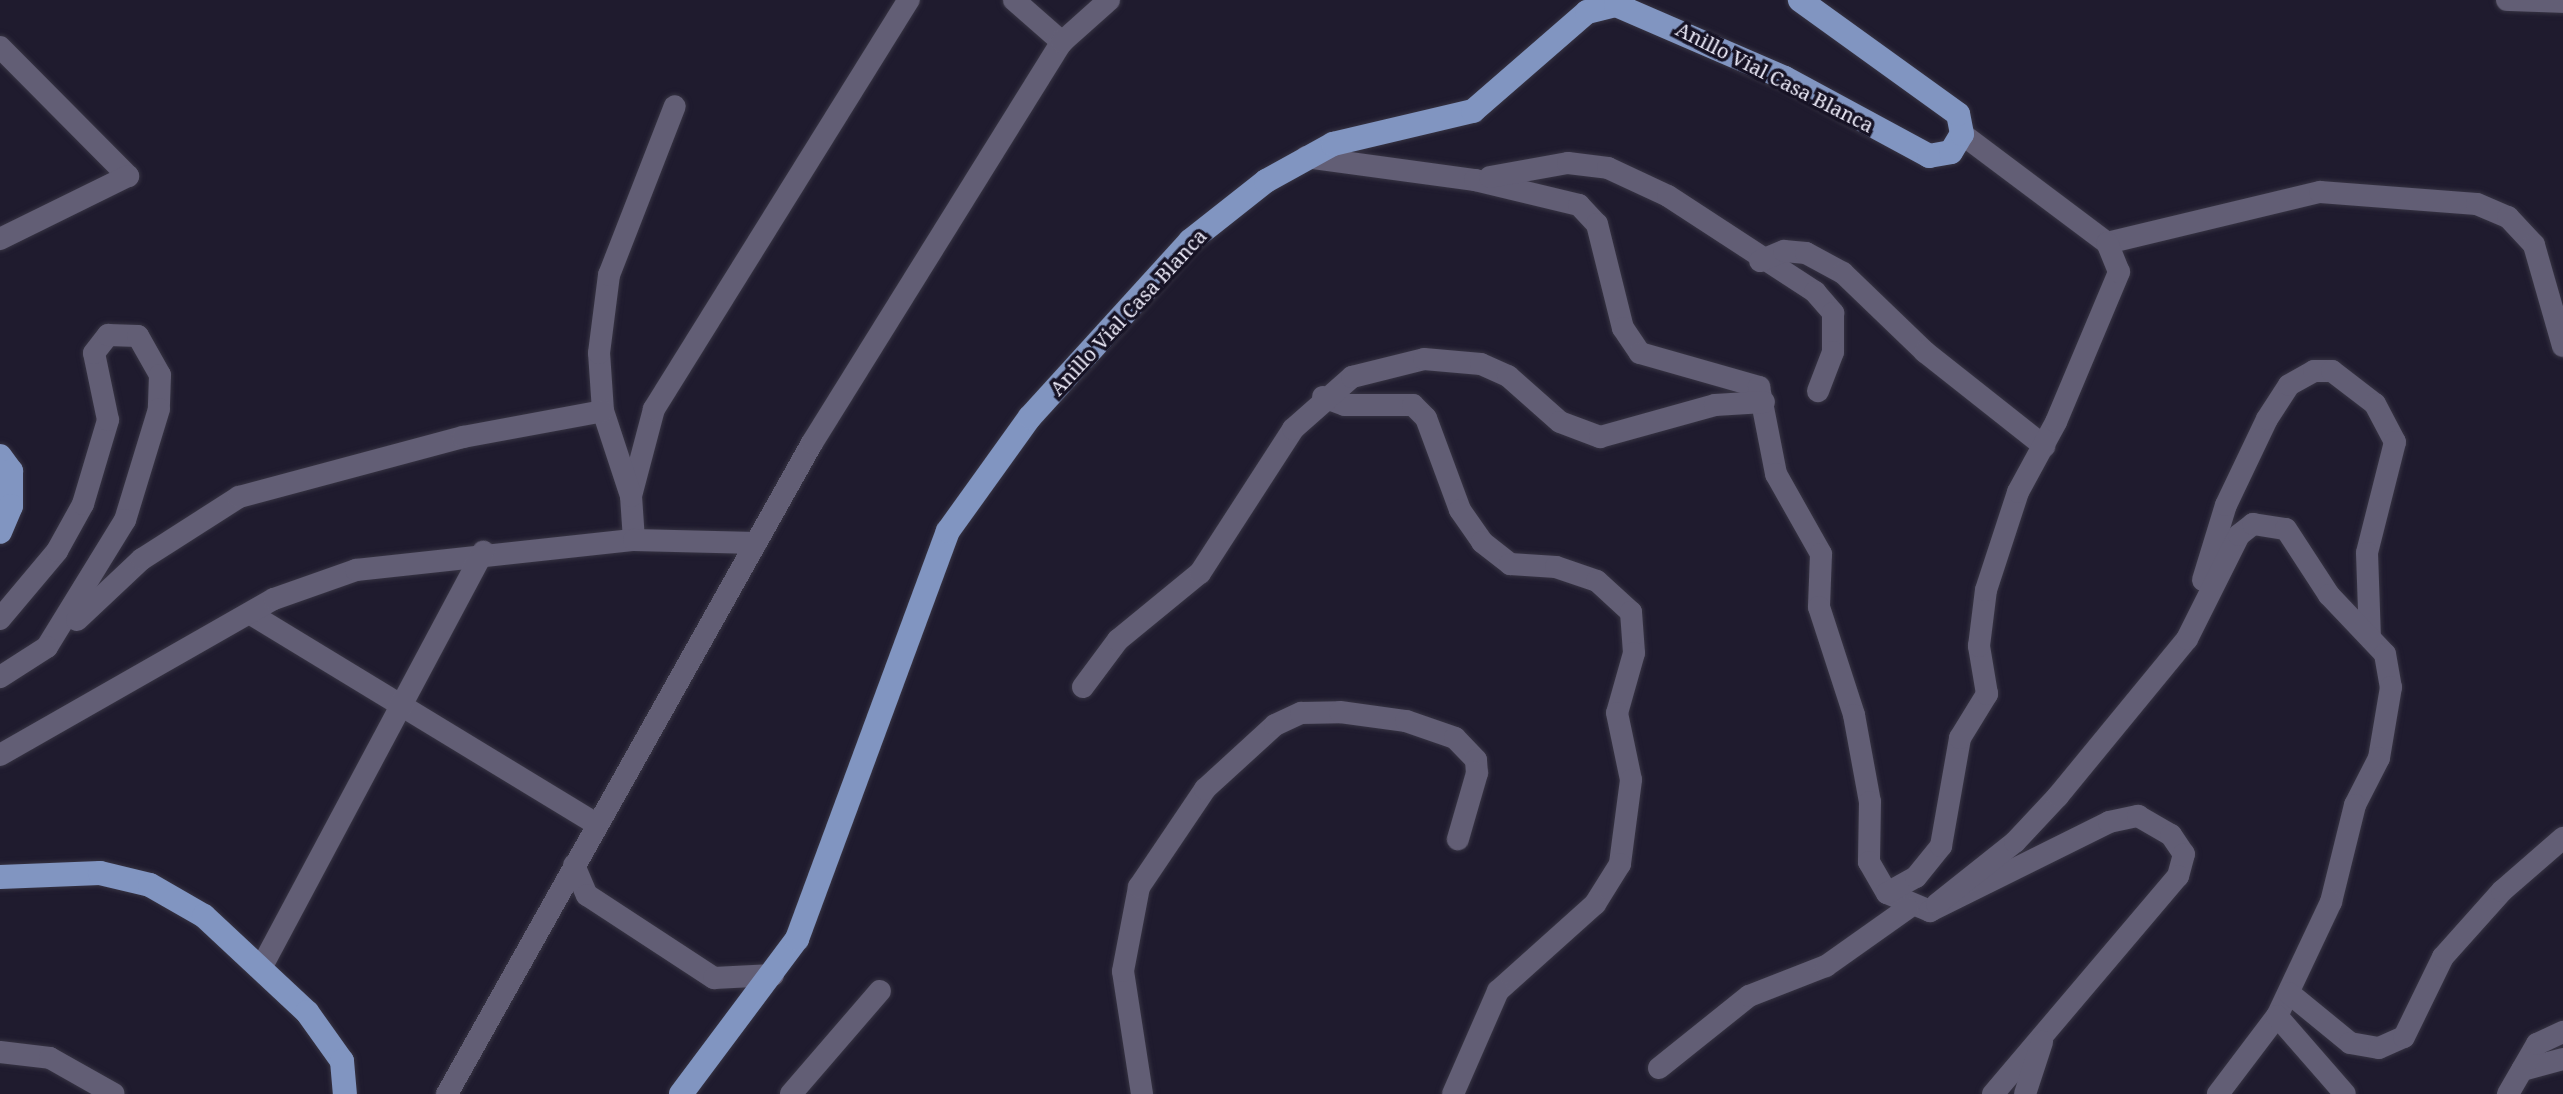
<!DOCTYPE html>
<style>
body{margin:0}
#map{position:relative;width:2563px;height:1094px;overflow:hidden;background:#1f1b2e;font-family:"Noto Serif",serif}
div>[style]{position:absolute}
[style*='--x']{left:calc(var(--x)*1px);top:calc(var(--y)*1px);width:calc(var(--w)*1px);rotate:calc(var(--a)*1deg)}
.roads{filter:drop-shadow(0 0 2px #373443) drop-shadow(0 0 2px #373443)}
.minor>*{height:22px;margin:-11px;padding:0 11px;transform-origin:11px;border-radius:11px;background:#625e75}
.major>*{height:24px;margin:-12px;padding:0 12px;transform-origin:12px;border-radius:12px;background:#8195c1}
span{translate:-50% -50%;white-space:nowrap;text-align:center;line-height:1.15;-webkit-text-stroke:7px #161224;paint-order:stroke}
.street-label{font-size:20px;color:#edebf9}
</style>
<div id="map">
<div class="roads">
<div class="minor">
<div style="--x:1014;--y:0;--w:64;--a:41.2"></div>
<div style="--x:2507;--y:0;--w:56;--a:2"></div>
<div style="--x:0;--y:47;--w:182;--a:45.2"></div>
<div style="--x:128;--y:176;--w:143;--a:153.8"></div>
<div style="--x:1962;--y:134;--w:181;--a:36.9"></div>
<div style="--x:2107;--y:243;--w:219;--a:-13.5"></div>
<div style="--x:2320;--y:192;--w:157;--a:4.4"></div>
<div style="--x:2477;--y:204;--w:34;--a:23"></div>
<div style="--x:2508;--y:217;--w:38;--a:47"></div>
<div style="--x:2534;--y:245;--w:105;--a:74"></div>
<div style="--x:1306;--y:157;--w:171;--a:7.8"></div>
<div style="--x:1475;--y:180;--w:107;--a:13.5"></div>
<div style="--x:1579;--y:205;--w:26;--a:47"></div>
<div style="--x:1597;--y:224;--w:107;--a:76"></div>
<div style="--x:1623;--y:328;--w:30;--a:56"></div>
<div style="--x:1640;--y:353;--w:124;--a:15.9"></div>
<div style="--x:1759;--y:387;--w:89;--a:78.9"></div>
<div style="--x:1776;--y:474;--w:92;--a:60.6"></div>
<div style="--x:1821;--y:554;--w:53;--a:92.2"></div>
<div style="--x:1819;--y:607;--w:114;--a:72"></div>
<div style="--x:1854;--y:715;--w:88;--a:79.6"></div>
<div style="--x:1870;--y:802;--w:60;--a:91"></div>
<div style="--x:1869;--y:862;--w:36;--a:60"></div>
<div style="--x:1887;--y:893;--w:47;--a:22.7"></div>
<div style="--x:1930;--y:911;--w:200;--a:-26.4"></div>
<div style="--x:2109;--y:822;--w:30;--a:-12"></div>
<div style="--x:2138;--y:816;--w:38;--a:30"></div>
<div style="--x:2171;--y:835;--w:23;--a:56"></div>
<div style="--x:2184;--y:854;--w:23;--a:105"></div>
<div style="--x:2178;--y:876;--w:286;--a:130.3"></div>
<div style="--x:1490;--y:177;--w:79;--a:-10.2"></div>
<div style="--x:1568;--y:163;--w:40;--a:7.1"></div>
<div style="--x:1608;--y:168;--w:66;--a:25"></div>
<div style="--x:1668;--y:196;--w:176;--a:33.1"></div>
<div style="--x:1815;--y:292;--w:28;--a:49"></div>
<div style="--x:1833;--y:313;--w:39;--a:90"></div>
<div style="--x:1833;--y:352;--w:42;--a:111"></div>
<div style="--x:1760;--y:261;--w:26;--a:-23"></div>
<div style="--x:1784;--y:251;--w:22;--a:5"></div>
<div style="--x:1806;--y:253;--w:42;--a:28.4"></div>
<div style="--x:1843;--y:273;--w:114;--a:43.9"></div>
<div style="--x:1925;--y:352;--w:152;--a:38.3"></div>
<div style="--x:1323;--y:397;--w:23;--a:20"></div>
<div style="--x:1345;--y:405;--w:68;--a:0"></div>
<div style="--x:1413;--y:405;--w:18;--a:45"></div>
<div style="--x:1426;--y:418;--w:98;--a:69.7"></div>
<div style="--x:1460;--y:510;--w:39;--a:55"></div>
<div style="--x:1482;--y:542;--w:36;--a:38"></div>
<div style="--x:1510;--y:564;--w:46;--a:3.7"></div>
<div style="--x:1556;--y:567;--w:43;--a:18.9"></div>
<div style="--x:1597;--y:581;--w:46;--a:42.4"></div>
<div style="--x:1631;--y:612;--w:41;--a:85.8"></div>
<div style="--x:1634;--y:653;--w:62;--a:105.8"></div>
<div style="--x:1617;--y:713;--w:68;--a:78.2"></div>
<div style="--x:1631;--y:780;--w:85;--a:97.5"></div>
<div style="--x:1620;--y:864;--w:47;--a:122"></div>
<div style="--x:1595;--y:904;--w:130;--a:138.1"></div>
<div style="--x:1498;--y:991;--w:112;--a:113.6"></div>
<div style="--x:631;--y:496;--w:90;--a:-75.2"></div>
<div style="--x:654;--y:409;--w:482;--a:-58.1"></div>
<div style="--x:634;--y:540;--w:44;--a:-93.9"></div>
<div style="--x:631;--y:496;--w:89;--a:-108.2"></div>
<div style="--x:603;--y:411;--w:58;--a:-93.9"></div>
<div style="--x:599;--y:353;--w:79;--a:-82.7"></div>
<div style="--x:609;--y:275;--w:181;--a:-68.7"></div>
<div style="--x:2203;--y:580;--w:78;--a:-73"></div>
<div style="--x:2226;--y:505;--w:95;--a:-64.5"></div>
<div style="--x:2267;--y:419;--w:40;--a:-57.1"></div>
<div style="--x:2289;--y:385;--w:29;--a:-29"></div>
<div style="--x:2314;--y:371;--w:18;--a:0"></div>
<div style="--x:2332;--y:371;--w:54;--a:37.5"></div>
<div style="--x:2375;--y:404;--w:43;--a:62.2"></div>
<div style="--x:2395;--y:442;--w:114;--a:104.2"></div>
<div style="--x:2367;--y:553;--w:84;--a:88"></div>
<div style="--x:251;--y:614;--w:405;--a:31.3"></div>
<div style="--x:0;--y:619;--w:89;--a:-50"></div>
<div style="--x:57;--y:551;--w:54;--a:-61"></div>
<div style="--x:83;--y:504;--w:88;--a:-73.4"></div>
<div style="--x:108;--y:420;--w:68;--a:-101.8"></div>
<div style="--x:94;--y:353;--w:23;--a:-52"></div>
<div style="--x:108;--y:335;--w:30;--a:2"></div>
<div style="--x:138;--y:336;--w:45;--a:60.6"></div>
<div style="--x:160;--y:375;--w:34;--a:92"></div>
<div style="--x:159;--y:409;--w:116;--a:107"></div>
<div style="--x:125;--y:520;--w:149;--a:121.6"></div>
<div style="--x:47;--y:647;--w:56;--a:147.4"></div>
<div style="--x:77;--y:620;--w:89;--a:-43.2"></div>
<div style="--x:142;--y:559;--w:115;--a:-32.6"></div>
<div style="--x:239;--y:497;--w:232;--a:-15"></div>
<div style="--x:463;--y:437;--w:142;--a:-10.5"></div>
<div style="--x:1083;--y:687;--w:59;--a:-53.3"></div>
<div style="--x:1118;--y:640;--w:106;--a:-39.3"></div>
<div style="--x:1200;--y:573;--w:171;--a:-57.1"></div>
<div style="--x:1293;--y:429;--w:79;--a:-41.4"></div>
<div style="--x:1352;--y:377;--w:74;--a:-14"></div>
<div style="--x:1424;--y:359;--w:57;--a:5"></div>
<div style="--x:1481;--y:364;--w:30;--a:24"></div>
<div style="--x:1508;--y:376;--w:69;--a:41.5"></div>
<div style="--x:1560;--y:422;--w:43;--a:20.6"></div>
<div style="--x:1600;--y:437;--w:119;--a:-15.5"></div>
<div style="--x:1715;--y:405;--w:49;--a:-3.5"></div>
<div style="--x:0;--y:755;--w:315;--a:-29.7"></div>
<div style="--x:274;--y:599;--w:87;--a:-19.5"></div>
<div style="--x:356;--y:570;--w:280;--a:-6.2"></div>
<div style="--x:634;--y:540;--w:122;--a:1.4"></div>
<div style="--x:574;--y:865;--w:33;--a:67"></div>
<div style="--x:587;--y:895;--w:152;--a:33.2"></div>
<div style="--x:714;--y:978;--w:59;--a:-2.9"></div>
<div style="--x:1887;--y:893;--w:33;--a:-29"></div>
<div style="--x:1916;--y:877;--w:40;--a:-51"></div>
<div style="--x:1941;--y:846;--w:110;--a:-80"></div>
<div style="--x:1960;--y:738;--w:52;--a:-58.5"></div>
<div style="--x:1987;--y:694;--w:49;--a:-99.5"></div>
<div style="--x:1979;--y:646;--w:56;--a:-82.9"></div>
<div style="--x:1986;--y:590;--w:103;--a:-71.9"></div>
<div style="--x:2018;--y:492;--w:80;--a:-61.5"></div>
<div style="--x:2056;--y:422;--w:163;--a:-67.2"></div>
<div style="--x:2119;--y:272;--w:31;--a:-112"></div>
<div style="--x:1937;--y:904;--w:100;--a:-38.5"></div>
<div style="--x:2015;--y:842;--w:63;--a:-46.9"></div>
<div style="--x:2058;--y:796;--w:203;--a:-50.6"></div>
<div style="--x:2187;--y:639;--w:116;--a:-63.4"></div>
<div style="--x:2239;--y:535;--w:18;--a:-38"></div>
<div style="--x:2253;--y:524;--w:33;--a:9"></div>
<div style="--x:2286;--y:529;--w:79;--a:56.9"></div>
<div style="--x:2329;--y:595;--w:81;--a:46.5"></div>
<div style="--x:2385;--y:654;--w:34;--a:80"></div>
<div style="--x:2391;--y:687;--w:72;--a:99.6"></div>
<div style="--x:2379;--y:758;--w:53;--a:117.1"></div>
<div style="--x:2355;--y:805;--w:100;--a:103.9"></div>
<div style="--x:2331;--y:902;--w:126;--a:115.3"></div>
<div style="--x:2277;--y:1016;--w:98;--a:127.1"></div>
<div style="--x:261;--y:968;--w:472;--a:-61.9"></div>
<div style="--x:2289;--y:993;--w:79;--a:39.3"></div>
<div style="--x:2350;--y:1043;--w:29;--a:10"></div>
<div style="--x:2379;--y:1048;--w:27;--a:-24"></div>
<div style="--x:2404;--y:1037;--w:89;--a:-64"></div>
<div style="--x:2443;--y:957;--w:89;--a:-48.2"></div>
<div style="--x:2502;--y:891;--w:81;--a:-41"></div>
<div style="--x:2277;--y:1016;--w:103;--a:48.9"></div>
<div style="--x:0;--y:1052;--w:50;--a:6.8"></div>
<div style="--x:50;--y:1058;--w:73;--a:29.4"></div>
<div style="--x:1659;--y:1068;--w:115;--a:-38.7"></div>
<div style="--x:1749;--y:996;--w:83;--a:-21.3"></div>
<div style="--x:1826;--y:966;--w:100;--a:-35.3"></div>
<div style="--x:2522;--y:1070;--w:42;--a:-15"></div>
<div style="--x:447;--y:1094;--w:746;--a:-60.72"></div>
<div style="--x:812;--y:443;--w:473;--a:-58.1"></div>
<div style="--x:1062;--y:42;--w:63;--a:-41.8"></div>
<div style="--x:791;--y:1094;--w:136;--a:-49.2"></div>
<div style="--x:1142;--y:1094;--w:124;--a:-98.8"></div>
<div style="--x:1123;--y:971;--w:86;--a:-79.2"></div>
<div style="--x:1139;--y:887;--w:118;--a:-56"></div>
<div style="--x:1205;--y:789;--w:95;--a:-42.4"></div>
<div style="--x:1275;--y:725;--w:29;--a:-25"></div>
<div style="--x:1301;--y:713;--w:39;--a:-1"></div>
<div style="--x:1340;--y:712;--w:67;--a:7.8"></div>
<div style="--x:1406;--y:721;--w:52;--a:19.1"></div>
<div style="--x:1455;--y:738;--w:30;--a:46"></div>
<div style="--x:1476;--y:760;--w:13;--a:86"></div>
<div style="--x:1477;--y:773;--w:69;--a:106.1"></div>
<div style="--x:2025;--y:1094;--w:55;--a:-71.9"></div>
<div style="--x:2508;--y:1094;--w:58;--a:-59.9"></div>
<div style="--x:2537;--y:1044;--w:29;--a:-25"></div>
</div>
<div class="major">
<div style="--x:0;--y:456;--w:19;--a:54"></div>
<div style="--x:11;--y:471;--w:35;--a:90"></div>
<div style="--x:11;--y:506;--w:28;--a:113"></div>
<div style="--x:0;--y:877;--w:100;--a:-2.3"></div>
<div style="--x:100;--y:873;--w:51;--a:13.5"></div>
<div style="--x:150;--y:885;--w:62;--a:29.9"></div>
<div style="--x:204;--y:916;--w:141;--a:43"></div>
<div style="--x:307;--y:1012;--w:60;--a:54.5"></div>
<div style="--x:342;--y:1061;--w:33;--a:85"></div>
<div style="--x:681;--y:1094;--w:194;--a:-53.2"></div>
<div style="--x:797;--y:939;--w:435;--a:-69.7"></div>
<div style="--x:948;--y:531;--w:140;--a:-54.3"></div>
<div style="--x:1030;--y:417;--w:238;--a:-47.7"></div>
<div style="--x:1190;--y:241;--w:97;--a:-38.3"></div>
<div style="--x:1266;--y:181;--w:77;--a:-28.9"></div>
<div style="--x:1333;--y:144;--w:144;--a:-13.3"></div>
<div style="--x:1473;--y:111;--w:151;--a:-41"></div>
<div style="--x:1587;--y:12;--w:30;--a:-14"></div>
<div style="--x:1616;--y:5;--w:184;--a:23.4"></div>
<div style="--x:1785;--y:78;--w:164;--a:28.4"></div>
<div style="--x:1929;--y:156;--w:22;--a:-10"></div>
<div style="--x:1951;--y:152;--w:21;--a:-59"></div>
<div style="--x:1962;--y:134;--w:20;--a:-101"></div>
<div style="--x:1958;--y:114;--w:195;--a:-144.2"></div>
</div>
</div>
<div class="street-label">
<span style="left:1775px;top:77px;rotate:27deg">Anillo Vial Casa Blanca</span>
<span style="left:1128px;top:312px;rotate:-47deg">Anillo Vial Casa Blanca</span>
</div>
</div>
